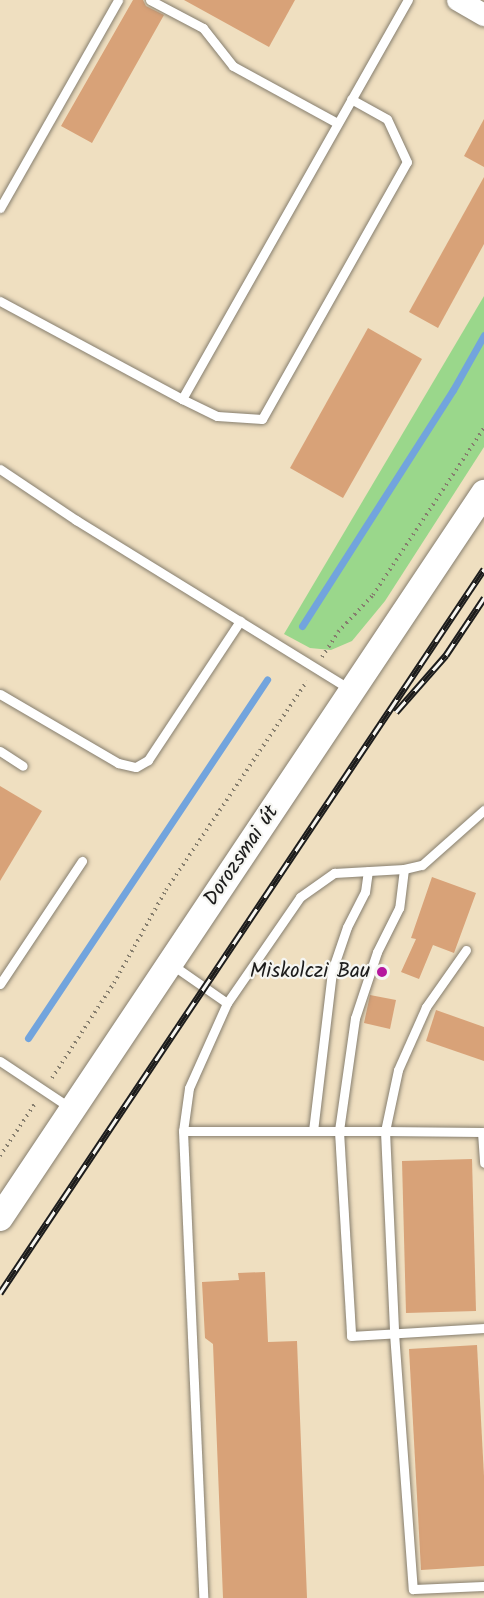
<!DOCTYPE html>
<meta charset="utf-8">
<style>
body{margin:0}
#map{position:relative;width:484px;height:1598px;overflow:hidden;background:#efdfc0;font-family:Kalam,sans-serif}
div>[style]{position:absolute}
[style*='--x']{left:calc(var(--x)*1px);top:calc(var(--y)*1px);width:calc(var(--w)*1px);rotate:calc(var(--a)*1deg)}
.green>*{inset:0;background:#9ad78b}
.stream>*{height:7px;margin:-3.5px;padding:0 3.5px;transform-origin:3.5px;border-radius:3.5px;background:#72a4dd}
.building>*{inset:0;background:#d8a278}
.path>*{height:4px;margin-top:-2px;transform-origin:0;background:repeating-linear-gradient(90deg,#867e6e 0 1.5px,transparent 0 6px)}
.roads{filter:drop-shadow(0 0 2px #867e6e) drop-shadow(0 0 2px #867e6e)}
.service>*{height:9px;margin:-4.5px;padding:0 4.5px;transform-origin:4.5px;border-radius:4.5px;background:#fff}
.tertiary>*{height:22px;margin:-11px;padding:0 11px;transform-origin:11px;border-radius:11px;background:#fff}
.secondary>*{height:26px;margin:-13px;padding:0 13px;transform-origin:13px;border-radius:13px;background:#fff}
.rail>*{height:7px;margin-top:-3.5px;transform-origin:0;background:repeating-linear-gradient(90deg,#f6f6f2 0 14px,#1c1c1c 0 28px);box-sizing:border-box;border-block:2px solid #1c1c1c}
.dots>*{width:16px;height:16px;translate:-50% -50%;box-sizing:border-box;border:3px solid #f6f6f2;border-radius:50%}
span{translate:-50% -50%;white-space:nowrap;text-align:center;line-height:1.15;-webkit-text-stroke:4.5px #f6f6f2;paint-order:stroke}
.street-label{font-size:21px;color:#1c1c1c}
.poi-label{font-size:21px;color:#1c1c1c}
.right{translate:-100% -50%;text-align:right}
</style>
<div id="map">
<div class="green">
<div style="clip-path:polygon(484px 296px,484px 447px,385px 601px,352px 641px,331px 650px,310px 648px,284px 634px)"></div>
</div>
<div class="stream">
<div style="--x:302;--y:626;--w:280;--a:-57.4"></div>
<div style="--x:453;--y:390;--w:63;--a:-60.6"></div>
<div style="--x:28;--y:1038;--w:431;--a:-56.3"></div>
</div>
<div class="building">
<div style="clip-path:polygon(133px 0,143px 0,146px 6px,164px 15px,92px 143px,61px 126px)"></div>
<div style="clip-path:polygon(184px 0,295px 0,269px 47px)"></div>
<div style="clip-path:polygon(484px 119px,484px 167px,464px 156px)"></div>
<div style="clip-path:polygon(484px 177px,484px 244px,438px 328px,409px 312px)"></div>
<div style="clip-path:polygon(368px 328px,422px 359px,343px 498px,290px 468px)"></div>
<div style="clip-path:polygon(0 786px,42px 811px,0 881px)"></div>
<div style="clip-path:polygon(432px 877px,476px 893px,454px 953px,433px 945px,419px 979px,401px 972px,416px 939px,411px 938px)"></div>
<div style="clip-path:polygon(370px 995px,396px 1000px,390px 1029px,364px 1023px)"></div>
<div style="clip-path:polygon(436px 1010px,484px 1027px,484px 1061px,426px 1041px)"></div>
<div style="clip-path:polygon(472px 1159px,476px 1311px,406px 1313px,402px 1161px)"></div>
<div style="clip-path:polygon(265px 1272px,268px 1342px,297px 1341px,307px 1598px,223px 1598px,213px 1344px,205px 1338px,202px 1282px,239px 1280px,238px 1273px)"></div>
<div style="clip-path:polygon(477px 1345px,484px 1476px,484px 1566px,421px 1570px,409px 1349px)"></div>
</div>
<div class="path">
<div style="--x:322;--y:657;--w:30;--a:-57"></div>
<div style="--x:338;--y:632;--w:51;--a:-46.6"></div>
<div style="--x:373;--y:595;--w:201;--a:-56.4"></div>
<div style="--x:52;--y:1078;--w:113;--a:-56.9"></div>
<div style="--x:114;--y:983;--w:107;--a:-60.8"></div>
<div style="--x:166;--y:890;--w:252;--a:-56"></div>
<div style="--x:0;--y:1156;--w:65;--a:-56.3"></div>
</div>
<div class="roads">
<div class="service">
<div style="--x:150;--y:0;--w:60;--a:27.8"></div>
<div style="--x:203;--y:28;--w:48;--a:51.7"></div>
<div style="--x:233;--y:66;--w:119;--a:28.7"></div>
<div style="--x:0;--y:208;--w:239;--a:-60.4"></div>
<div style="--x:0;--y:301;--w:207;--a:28.3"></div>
<div style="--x:182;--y:399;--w:459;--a:-60.5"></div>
<div style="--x:182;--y:399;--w:39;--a:26"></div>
<div style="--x:217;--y:416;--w:45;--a:3.8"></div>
<div style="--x:262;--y:419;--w:295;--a:-60.6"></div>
<div style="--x:407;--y:162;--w:47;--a:-114.9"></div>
<div style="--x:387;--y:119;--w:41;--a:-150.9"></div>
<div style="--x:0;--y:469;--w:92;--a:33.9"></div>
<div style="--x:76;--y:520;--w:323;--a:31.7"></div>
<div style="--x:0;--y:694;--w:137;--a:30.3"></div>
<div style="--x:118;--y:763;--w:18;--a:13"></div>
<div style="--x:136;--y:767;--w:14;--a:-30"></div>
<div style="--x:148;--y:760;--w:167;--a:-56.5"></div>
<div style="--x:0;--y:751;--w:27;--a:33"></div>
<div style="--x:404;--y:869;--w:39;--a:97"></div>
<div style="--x:399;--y:908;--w:49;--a:116.6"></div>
<div style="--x:377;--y:952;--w:70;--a:108.4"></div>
<div style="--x:355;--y:1018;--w:114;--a:98.1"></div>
<div style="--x:339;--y:1131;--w:205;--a:86.6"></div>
<div style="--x:351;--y:1336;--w:133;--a:-3.4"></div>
<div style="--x:466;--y:950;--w:70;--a:125.1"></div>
<div style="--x:426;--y:1007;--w:69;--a:114"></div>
<div style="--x:398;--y:1070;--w:62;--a:102"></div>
<div style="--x:385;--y:1131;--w:97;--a:0.6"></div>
<div style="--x:482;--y:1132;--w:31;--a:86"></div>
<div style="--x:171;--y:964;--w:68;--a:34.9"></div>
<div style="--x:227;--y:1003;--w:93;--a:114.1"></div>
<div style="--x:189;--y:1088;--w:43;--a:97.9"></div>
<div style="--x:183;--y:1131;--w:202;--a:0"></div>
<div style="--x:385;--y:1131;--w:202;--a:87.4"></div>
<div style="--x:394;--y:1333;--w:257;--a:85.8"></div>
<div style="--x:413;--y:1589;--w:71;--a:-2.4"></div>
<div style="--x:0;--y:984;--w:148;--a:-56.3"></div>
<div style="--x:227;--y:1003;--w:129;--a:-55.4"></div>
<div style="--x:300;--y:897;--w:42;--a:-35.2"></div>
<div style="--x:334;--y:873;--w:70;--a:-3.3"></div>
<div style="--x:404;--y:869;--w:18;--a:-13"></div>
<div style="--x:422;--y:865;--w:83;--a:-41.6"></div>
<div style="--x:0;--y:1061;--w:87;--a:33.7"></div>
<div style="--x:183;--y:1131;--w:467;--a:87.5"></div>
<div style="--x:313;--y:1131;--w:161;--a:-83.2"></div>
<div style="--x:332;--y:971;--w:46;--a:-71.2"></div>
<div style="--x:347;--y:927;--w:39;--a:-63"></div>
<div style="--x:365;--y:892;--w:21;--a:-82"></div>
</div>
<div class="tertiary">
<div style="--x:458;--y:0;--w:30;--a:30"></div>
</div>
<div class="secondary">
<div style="--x:0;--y:1218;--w:872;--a:-56.27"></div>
</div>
</div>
<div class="rail">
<div style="--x:396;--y:712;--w:76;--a:-48.7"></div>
<div style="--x:446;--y:655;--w:69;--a:-56.3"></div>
<div style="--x:0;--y:1293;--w:871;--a:-56.24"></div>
</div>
<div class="dots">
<div style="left:382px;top:972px;background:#b5179e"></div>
</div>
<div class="street-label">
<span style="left:242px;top:856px;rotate:-56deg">Dorozsmai út</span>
</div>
<div class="poi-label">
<span class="right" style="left:370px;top:972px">Miskolczi Bau</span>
</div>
</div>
